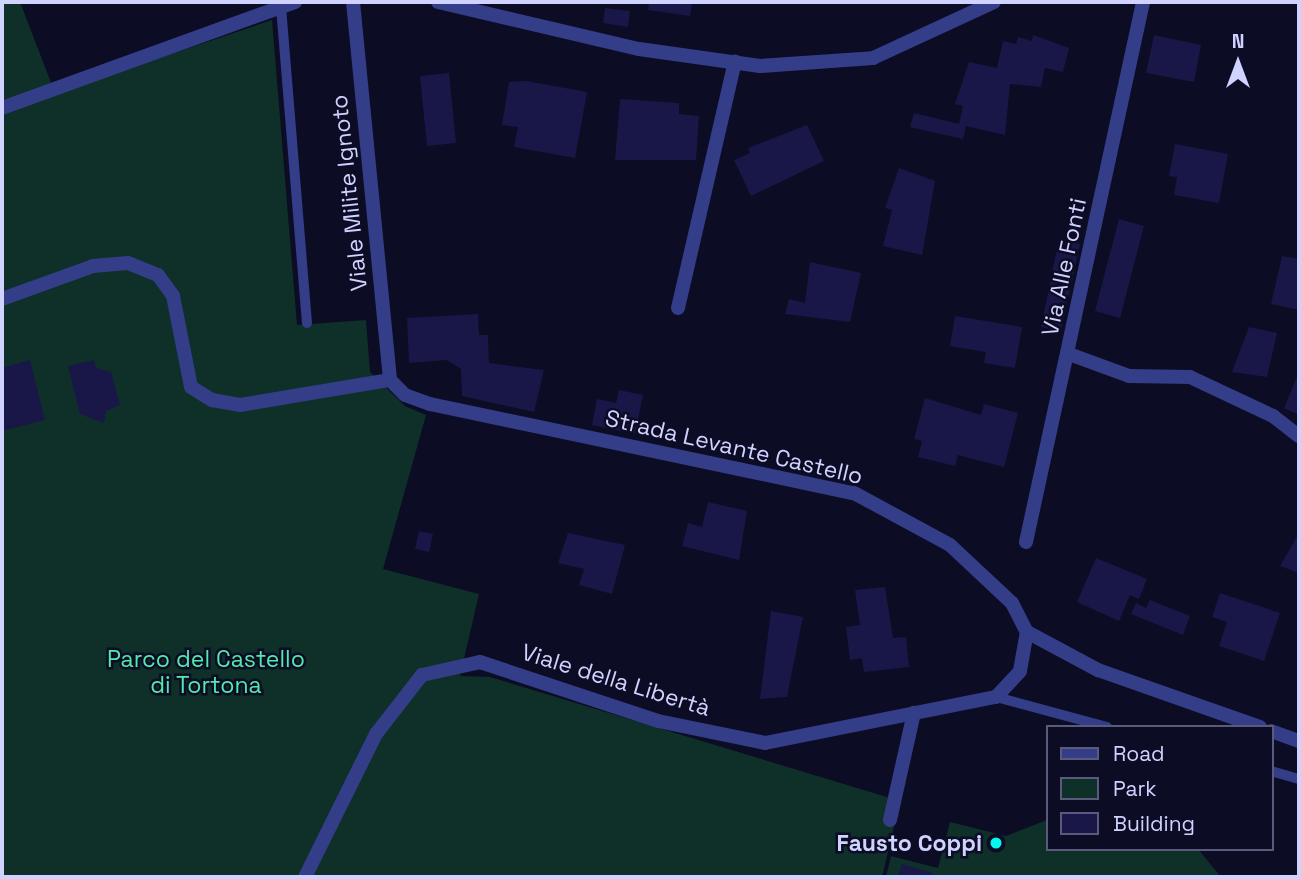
<!DOCTYPE html>
<meta charset="utf-8">
<style>
body{margin:0}
#map{position:relative;width:1301px;height:879px;overflow:hidden;background:#0c0c25;font-family:"Space Grotesk",sans-serif}
div>[style]{position:absolute}
[style*='--x']{left:calc(var(--x)*1px);top:calc(var(--y)*1px);width:calc(var(--w)*1px);rotate:calc(var(--a)*1deg)}
.green>*{inset:0;background:#0f2f29}
.building>*{inset:0;background:#191747}
.lane>*{height:10px;margin:-5px;padding:0 5px;transform-origin:5px;border-radius:5px;background:#333d88}
.street>*{height:14px;margin:-7px;padding:0 7px;transform-origin:7px;border-radius:7px;background:#333d88}
.dots>*{width:19px;height:19px;translate:-50% -50%;box-sizing:border-box;border:4px solid #0c0c25;border-radius:50%}
span{translate:-50% -50%;white-space:nowrap;text-align:center;line-height:1.15;-webkit-text-stroke:5px #0c0c25;paint-order:stroke}
.street-label{font-size:23px;color:#d0d2ff}
.park-label{font-size:23px;color:#51eaab}
.poi-label{font-size:23px;color:#d0d2ff;font-weight:700}
.right{translate:-100% -50%;text-align:right}
.frame{position:absolute;inset:0;border:4px solid #d0d2ff;pointer-events:none}
.legend{position:absolute;left:1046px;top:725px;width:228px;height:126px;box-sizing:border-box;background:#0c0c25;border:2px solid #5a5b7c;margin:0;padding:9px 12px;list-style:none;font-size:21px;color:#d0d2ff}
.legend li{display:flex;align-items:center;gap:14px;height:35px}
.legend b{width:35px;border:2px solid #5a5b7c}
.north{position:absolute;left:1203px;top:28px;width:70px;height:70px;-webkit-text-stroke:5px #0c0c25;paint-order:stroke;rotate:0deg;font-size:19px;font-weight:700;line-height:28px;text-align:center;color:#d0d2ff}
.north::after{content:'';display:block;margin:auto;width:24px;height:32px;background:#d0d2ff;clip-path:polygon(50% 0,100% 100%,50% 72%,0 100%)}
</style>
<div id="map">
<div class="green">
<div style="clip-path:polygon(2px 2px,20px 2px,55px 93px,272px 20px,297px 325px,366px 320px,370px 372px,405px 406px,426px 415px,383px 569px,479px 594px,460px 676px,490px 677px,900px 801px,882px 877px,2px 877px)"></div>
<div style="clip-path:polygon(1047px 820px,1047px 849px,1198px 849px,1221px 877px,886px 877px,891px 856px,938px 868px,950px 822px,1006px 836px)"></div>
</div>
<div class="building">
<div style="clip-path:polygon(649px 2px,692px 2px,690px 16px,648px 10px)"></div>
<div style="clip-path:polygon(605px 8px,630px 11px,628px 27px,603px 23px)"></div>
<div style="clip-path:polygon(1033px 35px,1069px 48px,1063px 72px,1045px 68px,1041px 87px,1010px 84px,1005px 135px,966px 126px,963px 139px,910px 127px,914px 113px,959px 124px,963px 106px,955px 104px,969px 62px,997px 68px,1003px 41px,1016px 44px,1018px 37px,1032px 41px)"></div>
<div style="clip-path:polygon(1154px 35px,1201px 45px,1194px 82px,1146px 73px)"></div>
<div style="clip-path:polygon(449px 73px,456px 143px,427px 146px,420px 76px)"></div>
<div style="clip-path:polygon(526px 81px,587px 92px,575px 158px,514px 147px,518px 127px,502px 125px,509px 82px)"></div>
<div style="clip-path:polygon(620px 99px,679px 103px,679px 114px,699px 116px,696px 160px,615px 160px)"></div>
<div style="clip-path:polygon(807px 125px,824px 161px,751px 196px,734px 160px,750px 153px,748px 148px)"></div>
<div style="clip-path:polygon(1175px 144px,1228px 154px,1219px 203px,1174px 195px,1177px 177px,1169px 176px)"></div>
<div style="clip-path:polygon(899px 168px,935px 181px,922px 255px,883px 246px,892px 210px,885px 208px)"></div>
<div style="clip-path:polygon(1119px 219px,1144px 226px,1120px 318px,1095px 311px)"></div>
<div style="clip-path:polygon(1059px 239px,1080px 244px,1061px 331px,1041px 327px)"></div>
<div style="clip-path:polygon(1282px 256px,1299px 259px,1299px 310px,1271px 304px)"></div>
<div style="clip-path:polygon(810px 262px,861px 273px,850px 322px,785px 314px,789px 299px,805px 303px)"></div>
<div style="clip-path:polygon(478px 314px,479px 335px,488px 335px,489px 363px,544px 370px,534px 412px,462px 396px,461px 369px,447px 360px,409px 363px,407px 318px)"></div>
<div style="clip-path:polygon(955px 316px,1022px 327px,1015px 368px,984px 363px,986px 352px,950px 346px)"></div>
<div style="clip-path:polygon(1249px 327px,1277px 333px,1267px 377px,1232px 372px)"></div>
<div style="clip-path:polygon(30px 360px,45px 420px,2px 431px,2px 368px)"></div>
<div style="clip-path:polygon(94px 360px,96px 368px,111px 372px,120px 405px,106px 411px,104px 423px,80px 414px,68px 366px)"></div>
<div style="clip-path:polygon(1299px 372px,1299px 415px,1284px 408px)"></div>
<div style="clip-path:polygon(619px 390px,643px 395px,635px 434px,592px 425px,597px 399px,616px 403px)"></div>
<div style="clip-path:polygon(925px 398px,981px 415px,984px 404px,1018px 413px,1004px 467px,958px 455px,955px 466px,918px 457px,922px 441px,914px 439px)"></div>
<div style="clip-path:polygon(708px 502px,747px 511px,739px 560px,682px 546px,688px 523px,702px 527px)"></div>
<div style="clip-path:polygon(419px 531px,433px 534px,429px 552px,415px 549px)"></div>
<div style="clip-path:polygon(568px 533px,625px 545px,612px 594px,579px 585px,584px 569px,558px 563px)"></div>
<div style="clip-path:polygon(1299px 533px,1299px 573px,1280px 566px)"></div>
<div style="clip-path:polygon(1096px 558px,1147px 579px,1139px 599px,1130px 595px,1119px 621px,1077px 602px)"></div>
<div style="clip-path:polygon(885px 587px,893px 638px,906px 637px,909px 667px,864px 672px,862px 658px,850px 660px,846px 627px,860px 625px,855px 590px)"></div>
<div style="clip-path:polygon(1220px 593px,1280px 613px,1264px 661px,1219px 646px,1227px 622px,1212px 617px)"></div>
<div style="clip-path:polygon(1150px 600px,1190px 616px,1183px 635px,1131px 614px,1136px 603px,1146px 608px)"></div>
<div style="clip-path:polygon(771px 611px,803px 617px,787px 697px,760px 699px)"></div>
<div style="clip-path:polygon(902px 864px,933px 873px,932px 877px,898px 877px)"></div>
</div>
<div class="lane">
<div style="--x:281;--y:7;--w:317;--a:85.3"></div>
<div style="--x:996;--y:697;--w:115;--a:15.1"></div>
<div style="--x:1271;--y:771;--w:29;--a:16"></div>
</div>
<div class="street">
<div style="--x:353;--y:2;--w:380;--a:84.4"></div>
<div style="--x:438;--y:2;--w:206;--a:13.2"></div>
<div style="--x:639;--y:49;--w:122;--a:8"></div>
<div style="--x:760;--y:66;--w:113;--a:-4"></div>
<div style="--x:873;--y:58;--w:133;--a:-24.8"></div>
<div style="--x:2;--y:108;--w:312;--a:-19.9"></div>
<div style="--x:2;--y:299;--w:97;--a:-19.9"></div>
<div style="--x:93;--y:266;--w:35;--a:-5"></div>
<div style="--x:128;--y:263;--w:32;--a:22"></div>
<div style="--x:158;--y:275;--w:26;--a:54"></div>
<div style="--x:173;--y:296;--w:93;--a:78.8"></div>
<div style="--x:191;--y:387;--w:25;--a:32"></div>
<div style="--x:212;--y:400;--w:28;--a:10"></div>
<div style="--x:240;--y:405;--w:152;--a:-9.5"></div>
<div style="--x:678;--y:308;--w:253;--a:-77"></div>
<div style="--x:1069;--y:354;--w:64;--a:20.1"></div>
<div style="--x:1129;--y:376;--w:61;--a:0.9"></div>
<div style="--x:1190;--y:377;--w:92;--a:25.2"></div>
<div style="--x:1273;--y:416;--w:33;--a:38"></div>
<div style="--x:390;--y:380;--w:21;--a:45"></div>
<div style="--x:405;--y:395;--w:27;--a:20"></div>
<div style="--x:430;--y:404;--w:433;--a:11.9"></div>
<div style="--x:854;--y:493;--w:109;--a:28.4"></div>
<div style="--x:950;--y:545;--w:85;--a:43.1"></div>
<div style="--x:1012;--y:603;--w:33;--a:63"></div>
<div style="--x:1027;--y:632;--w:81;--a:28.2"></div>
<div style="--x:1098;--y:670;--w:172;--a:19.4"></div>
<div style="--x:1026;--y:542;--w:553;--a:-77.77"></div>
<div style="--x:1271;--y:731;--w:30;--a:20"></div>
<div style="--x:890;--y:820;--w:110;--a:-77.4"></div>
<div style="--x:305;--y:877;--w:160;--a:-63.6"></div>
<div style="--x:376;--y:734;--w:75;--a:-52.1"></div>
<div style="--x:422;--y:675;--w:59;--a:-12.6"></div>
<div style="--x:480;--y:662;--w:188;--a:18.3"></div>
<div style="--x:658;--y:721;--w:109;--a:11.6"></div>
<div style="--x:765;--y:743;--w:236;--a:-11.3"></div>
<div style="--x:996;--y:697;--w:35;--a:-47"></div>
<div style="--x:1020;--y:671;--w:40;--a:-80"></div>
</div>
<div class="dots">
<div style="left:996px;top:843px;background:#00fbec"></div>
</div>
<div class="street-label">
<span style="left:349px;top:193px;rotate:-96deg">Viale Milite Ignoto</span>
<span style="left:1064px;top:267px;rotate:-78deg">Via Alle Fonti</span>
<span style="left:734px;top:447px;rotate:13deg">Strada Levante Castello</span>
<span style="left:616px;top:680px;rotate:17deg">Viale della Libertà</span>
</div>
<div class="park-label">
<span style="left:206px;top:672px">Parco del Castello<br>di Tortona</span>
</div>
<div class="poi-label">
<span class="right" style="left:982px;top:843px">Fausto Coppi</span>
</div>
<div class="frame"></div>
<ul class="legend">
<li><b style="height:9px;background:#333d88"></b>Road</li>
<li><b style="height:19px;background:#0f2f29"></b>Park</li>
<li><b style="height:19px;background:#191747"></b>Building</li>
</ul>
<div class="north">N</div>
</div>
